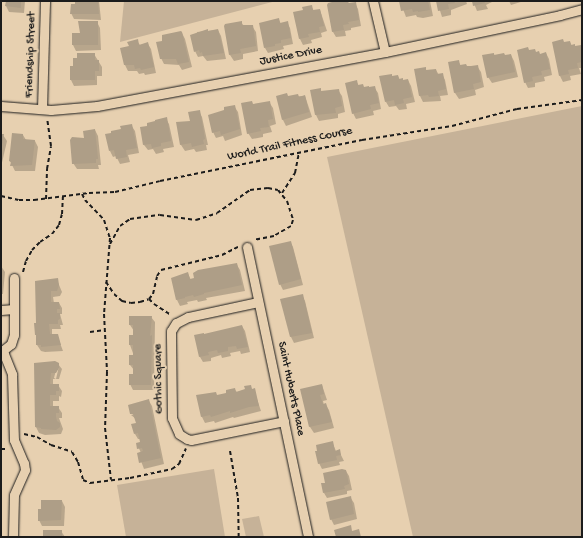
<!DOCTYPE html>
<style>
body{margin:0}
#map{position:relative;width:583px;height:538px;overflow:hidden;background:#e7d0b0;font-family:"Gochi Hand",sans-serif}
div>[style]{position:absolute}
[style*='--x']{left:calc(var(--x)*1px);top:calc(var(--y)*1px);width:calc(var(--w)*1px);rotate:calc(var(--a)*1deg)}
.green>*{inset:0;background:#c6b298}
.shadow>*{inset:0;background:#0003}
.building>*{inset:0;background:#ae9e87}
.path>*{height:2px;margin-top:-1px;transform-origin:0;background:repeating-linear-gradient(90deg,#1c1c1c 0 4px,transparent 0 7px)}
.roads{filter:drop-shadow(0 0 1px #1c1c1c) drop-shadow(0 0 1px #1c1c1c)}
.street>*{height:9px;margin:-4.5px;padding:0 4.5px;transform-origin:4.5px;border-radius:4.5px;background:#e7d0b0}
span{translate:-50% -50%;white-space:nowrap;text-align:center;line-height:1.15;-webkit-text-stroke:4px #e7d0b0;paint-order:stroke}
.street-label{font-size:12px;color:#1c1c1c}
.frame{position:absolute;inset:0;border:2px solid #1c1c1c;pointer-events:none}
</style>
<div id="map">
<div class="green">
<div style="clip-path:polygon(124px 1px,276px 1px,120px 42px)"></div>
<div style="clip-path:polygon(582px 106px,582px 537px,413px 537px,327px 157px)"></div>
<div style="clip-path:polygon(214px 469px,225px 537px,126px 537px,117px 485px)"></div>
<div style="clip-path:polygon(259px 516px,264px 537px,246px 537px,242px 519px)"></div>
</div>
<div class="shadow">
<div style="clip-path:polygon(7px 1px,25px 1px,24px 13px,9px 12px,6px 6px)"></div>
<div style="clip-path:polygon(76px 1px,99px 1px,101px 20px,74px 19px,71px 13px)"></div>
<div style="clip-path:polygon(340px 1px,347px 1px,349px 4px,355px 3px,358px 9px,361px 26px,351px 28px,351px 30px,345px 31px,346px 36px,336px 37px,333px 32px)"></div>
<div style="clip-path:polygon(400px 1px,430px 1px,433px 16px,423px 18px,417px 17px,416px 15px,406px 17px)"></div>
<div style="clip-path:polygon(437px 1px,466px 1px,467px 4px,451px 10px,451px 15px,442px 17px)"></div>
<div style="clip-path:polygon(473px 1px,494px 1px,486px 5px,488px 9px,477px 11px)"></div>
<div style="clip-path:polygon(509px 1px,524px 1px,511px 5px)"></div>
<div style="clip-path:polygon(311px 6px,314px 11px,320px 10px,327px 31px,321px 33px,322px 37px,311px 40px,312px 43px,303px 45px,300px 39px,294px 13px,304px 11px)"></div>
<div style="clip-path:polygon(279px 20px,281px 24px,287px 22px,290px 28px,293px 44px,283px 46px,284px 49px,268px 53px,265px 48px)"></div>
<div style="clip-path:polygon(79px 22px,97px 22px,100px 28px,101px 50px,76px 51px,73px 45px,73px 34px,81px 34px)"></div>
<div style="clip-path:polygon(241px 22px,244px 26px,252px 26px,256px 32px,258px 51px,243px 54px,243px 59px,234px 61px,230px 55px,225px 26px)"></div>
<div style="clip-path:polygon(218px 30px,221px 36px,226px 59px,207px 61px,203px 56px,198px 57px,195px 51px,197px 32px)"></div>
<div style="clip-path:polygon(182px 33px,185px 39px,192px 67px,182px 70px,179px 65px,164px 64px,161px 58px,163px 42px)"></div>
<div style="clip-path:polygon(137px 41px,140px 45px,148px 44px,151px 49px,156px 73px,145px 75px,144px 73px,139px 74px,137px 71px,128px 71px,125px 65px)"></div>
<div style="clip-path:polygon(570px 42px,572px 46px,581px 46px,582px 48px,582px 68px,579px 68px,581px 74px,570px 76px,571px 80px,563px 82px,560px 76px,553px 43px)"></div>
<div style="clip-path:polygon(529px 51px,540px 55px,546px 53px,549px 59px,552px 75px,544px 77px,545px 81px,535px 83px,535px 87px,528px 88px,525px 82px)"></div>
<div style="clip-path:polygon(94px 54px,102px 67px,102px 76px,97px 76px,97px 85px,74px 86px,71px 80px,71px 67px,74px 67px)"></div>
<div style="clip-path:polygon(494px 54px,495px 56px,511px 55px,514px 61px,518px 77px,492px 83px,488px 77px)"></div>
<div style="clip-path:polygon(458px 61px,461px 66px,477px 66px,481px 72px,484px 87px,475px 90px,476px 95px,459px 99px,455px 93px,449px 63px)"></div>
<div style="clip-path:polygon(425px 68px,427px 71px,436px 70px,439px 75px,442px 74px,445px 80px,448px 95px,440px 96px,441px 101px,423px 102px,420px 96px,415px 70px)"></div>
<div style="clip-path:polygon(398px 76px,400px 80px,408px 80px,411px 86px,415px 102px,406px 104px,407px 109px,399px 110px,396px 106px,389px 107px,386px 102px,392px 77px)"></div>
<div style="clip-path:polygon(356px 81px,359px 86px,369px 88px,374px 87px,378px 93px,381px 109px,373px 111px,374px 115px,356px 119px,353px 113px)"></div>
<div style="clip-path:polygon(320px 89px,322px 92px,338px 90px,342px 96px,345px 112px,338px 114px,338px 118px,319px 121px,316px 115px,311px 91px)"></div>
<div style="clip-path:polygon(305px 96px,312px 117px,286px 126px,283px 120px,277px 97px)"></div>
<div style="clip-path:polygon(269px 102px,273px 108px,276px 124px,270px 126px,272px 132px,263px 134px,263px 137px,252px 139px,248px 133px,253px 105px)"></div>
<div style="clip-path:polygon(234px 106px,238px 112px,242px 135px,225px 141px,223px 136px,216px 138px,213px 132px)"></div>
<div style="clip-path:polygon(199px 111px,202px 117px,208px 145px,206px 145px,207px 150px,196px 152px,194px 149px,185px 151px,181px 145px,177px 123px,191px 122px)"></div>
<div style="clip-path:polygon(166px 119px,169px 124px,174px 147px,163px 149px,164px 152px,156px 154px,153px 149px,148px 150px,144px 145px,148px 127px)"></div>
<div style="clip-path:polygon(131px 125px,135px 131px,139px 153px,128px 155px,130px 162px,120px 164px,116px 156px,113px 157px,110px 151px,122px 130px)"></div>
<div style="clip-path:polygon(95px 130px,98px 136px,101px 165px,98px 165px,99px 169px,77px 169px,73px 163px,85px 139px)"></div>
<div style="clip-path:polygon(1px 135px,3px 135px,7px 141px,1px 167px)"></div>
<div style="clip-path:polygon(23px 135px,26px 140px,35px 141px,38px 147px,35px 171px,15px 171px,10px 161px)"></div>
<div style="clip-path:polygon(290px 242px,293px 247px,303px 285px,283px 290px,280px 284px)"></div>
<div style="clip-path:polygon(237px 265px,240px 270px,245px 291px,206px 298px,207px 300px,198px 302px,197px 300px,187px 302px,188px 304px,180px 306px,177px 300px,172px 279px,188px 274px,191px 280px)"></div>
<div style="clip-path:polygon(1px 266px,5px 272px,3px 294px,1px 294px)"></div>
<div style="clip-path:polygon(57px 280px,62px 292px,60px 296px,53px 297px,54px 303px,59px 303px,62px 308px,62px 314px,60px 314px,63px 325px,60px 325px,61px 329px,52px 329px,52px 335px,57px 335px,63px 351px,45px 352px,41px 351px,37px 345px,36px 335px,37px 324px,36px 281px)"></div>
<div style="clip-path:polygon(302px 296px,305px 301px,314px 338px,294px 343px,291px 337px,281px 300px)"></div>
<div style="clip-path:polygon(130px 317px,151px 317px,155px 322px,154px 390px,133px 390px,130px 384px,134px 375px,134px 370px,130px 365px,134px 356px,130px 345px,134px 331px,130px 325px)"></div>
<div style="clip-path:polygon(242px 326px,245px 331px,250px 352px,241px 354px,240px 351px,230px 353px,231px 356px,222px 358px,221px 355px,211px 358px,211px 361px,203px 362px,200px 357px,195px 336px,204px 335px)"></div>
<div style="clip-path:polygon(evenodd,36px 364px,58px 364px,62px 369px,59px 379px,53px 379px,53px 385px,58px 385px,62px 391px,61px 397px,59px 396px,59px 401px,53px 401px,53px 407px,58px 407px,62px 413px,62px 418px,59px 418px,63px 429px,61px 434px,45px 435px,39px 433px,36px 427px,36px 364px,57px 366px,59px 366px,56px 379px,54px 378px,57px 366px)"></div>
<div style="clip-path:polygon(322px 385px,327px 400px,323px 401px,324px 405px,325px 404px,329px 410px,334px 428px,314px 433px,310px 427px,301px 390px)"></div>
<div style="clip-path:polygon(234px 389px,237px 392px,254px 390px,261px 411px,234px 418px,233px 417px,215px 423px,214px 421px,205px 423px,202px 417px,197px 396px,218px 396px,228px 394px)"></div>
<div style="clip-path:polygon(149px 401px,152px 406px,164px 464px,144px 469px,138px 453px,141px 453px,137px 444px,141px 443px,140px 439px,138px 439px,135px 434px,137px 424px,136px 419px,131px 415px,138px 413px,131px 414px,129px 406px)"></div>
<div style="clip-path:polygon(332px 442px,336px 451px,339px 451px,344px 461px,339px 462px,340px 465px,322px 469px,319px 463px)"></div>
<div style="clip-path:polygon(346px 471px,349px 476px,352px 490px,347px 491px,347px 494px,327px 498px,324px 493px,326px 483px)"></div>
<div style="clip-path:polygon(350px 497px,354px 503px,357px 519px,334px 525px,331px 519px)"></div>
<div style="clip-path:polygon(62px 501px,65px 507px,64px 526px,42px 526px,39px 520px)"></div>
<div style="clip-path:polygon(61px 531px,65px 537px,44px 537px)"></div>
</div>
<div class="building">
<div style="clip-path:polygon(6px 1px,21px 1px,21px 8px,5px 6px)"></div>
<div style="clip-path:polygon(75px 1px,98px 1px,99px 14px,70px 14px,71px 4px,75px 4px)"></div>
<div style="clip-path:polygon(336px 1px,347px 1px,349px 3px,356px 2px,359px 20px,348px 22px,349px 24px,343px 25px,344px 30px,332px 32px,327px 5px,328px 3px)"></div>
<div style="clip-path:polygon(399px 1px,428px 1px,430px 10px,418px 12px,418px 11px,413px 12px,412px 9px,401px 11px)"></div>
<div style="clip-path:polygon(436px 1px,454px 1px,455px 3px,448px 4px,449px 9px,438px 11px)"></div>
<div style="clip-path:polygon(472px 1px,484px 1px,485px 3px,473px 6px)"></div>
<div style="clip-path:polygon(312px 5px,313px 10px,320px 9px,324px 26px,319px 27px,320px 32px,308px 34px,309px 37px,299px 39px,293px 12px,303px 10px,302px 7px)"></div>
<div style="clip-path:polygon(279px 18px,280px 23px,288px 21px,291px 38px,281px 40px,281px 43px,275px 44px,275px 46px,264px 48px,259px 23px)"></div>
<div style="clip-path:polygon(78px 21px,98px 21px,98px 45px,72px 45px,72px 33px,80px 33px)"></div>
<div style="clip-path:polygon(242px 21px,242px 25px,253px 25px,256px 46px,240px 49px,241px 53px,229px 55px,224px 26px,225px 24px)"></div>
<div style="clip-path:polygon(208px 29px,208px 31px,218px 29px,224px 53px,203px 56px,202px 52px,200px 53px,199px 50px,194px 52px,190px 35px)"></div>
<div style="clip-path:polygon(181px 31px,182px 32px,189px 62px,178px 64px,176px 59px,160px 59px,156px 42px,162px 41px,162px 35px)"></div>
<div style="clip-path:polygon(138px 39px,139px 45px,148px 42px,154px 67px,141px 70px,140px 68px,135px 69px,134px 65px,124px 65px,120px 48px,129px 46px,127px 42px)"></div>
<div style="clip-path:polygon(563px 39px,564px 42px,570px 41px,571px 45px,575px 44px,575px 46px,581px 45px,582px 62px,577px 63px,578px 68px,568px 70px,569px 74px,559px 76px,552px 42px)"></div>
<div style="clip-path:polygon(528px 47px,529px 50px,535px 49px,536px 52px,539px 51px,540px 54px,546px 52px,550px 69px,541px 71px,542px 75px,532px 77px,533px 81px,524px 83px,517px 50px)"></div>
<div style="clip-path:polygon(77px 53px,95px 53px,95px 60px,99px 60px,99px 71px,95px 71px,95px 80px,70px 80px,70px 66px,73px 66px,73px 58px,77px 58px)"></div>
<div style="clip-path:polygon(494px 53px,494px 55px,504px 53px,505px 55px,511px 54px,515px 72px,487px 78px,482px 55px)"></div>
<div style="clip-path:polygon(459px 60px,460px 65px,466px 64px,467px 66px,471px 66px,478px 65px,481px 82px,473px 84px,474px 89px,454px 93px,448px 62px)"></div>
<div style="clip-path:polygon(426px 67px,426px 70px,436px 69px,437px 74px,443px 73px,446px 89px,438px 91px,439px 96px,429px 97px,428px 95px,419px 96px,414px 69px)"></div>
<div style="clip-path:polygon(392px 74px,392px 76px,398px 75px,399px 79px,403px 78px,403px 80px,408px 79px,412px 97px,403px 99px,404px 103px,395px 105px,394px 100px,385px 102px,379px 76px)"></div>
<div style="clip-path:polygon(357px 80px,358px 85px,363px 84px,364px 87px,369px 86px,369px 87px,375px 86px,379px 103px,370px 105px,371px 109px,352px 114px,345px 83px)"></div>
<div style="clip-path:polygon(321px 88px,321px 91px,339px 89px,342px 106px,335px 108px,336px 113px,315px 115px,310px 90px)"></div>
<div style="clip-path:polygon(287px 93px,288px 96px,298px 94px,299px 97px,305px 95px,309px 112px,282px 120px,276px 96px)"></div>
<div style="clip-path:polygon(252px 101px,253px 104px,270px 101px,273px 119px,268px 120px,269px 127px,260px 128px,261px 131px,247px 134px,241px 103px)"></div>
<div style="clip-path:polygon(235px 105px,240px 129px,221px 135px,220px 131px,212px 133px,208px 115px,224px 110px,224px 107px)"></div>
<div style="clip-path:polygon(200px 110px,205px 139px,203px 140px,204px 144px,192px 147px,191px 143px,180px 145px,176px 122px,190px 121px,188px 112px)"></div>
<div style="clip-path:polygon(167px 117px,171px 141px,161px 143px,161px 146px,152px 148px,151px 144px,143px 145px,140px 127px,147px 126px,147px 123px,155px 121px,155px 120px)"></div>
<div style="clip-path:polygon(132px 124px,137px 148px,126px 150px,127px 157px,116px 159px,114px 150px,109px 151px,105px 134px,111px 133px,111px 131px,121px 129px,120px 126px)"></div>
<div style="clip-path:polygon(95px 129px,98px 159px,96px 159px,96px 163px,72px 164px,70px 140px,72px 137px,84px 138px,83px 131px)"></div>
<div style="clip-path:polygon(12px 133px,23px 134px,23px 139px,35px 140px,32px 165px,10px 166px,11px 162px,9px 161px)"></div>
<div style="clip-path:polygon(1px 134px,4px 134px,2px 146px,1px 146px)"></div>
<div style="clip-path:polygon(291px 241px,301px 279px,279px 285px,269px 246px)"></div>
<div style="clip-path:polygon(237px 263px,242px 285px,204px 293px,204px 294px,194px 297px,193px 295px,185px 297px,185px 298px,176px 300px,171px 278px,188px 272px,190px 279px,194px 278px,193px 273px,198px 270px)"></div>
<div style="clip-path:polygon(58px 278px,59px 285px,57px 291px,51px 291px,51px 302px,59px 302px,60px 309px,57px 309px,57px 313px,60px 313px,60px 319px,58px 320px,58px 324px,49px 324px,50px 334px,58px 334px,61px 345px,41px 347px,41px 345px,36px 345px,36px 335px,35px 335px,34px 323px,36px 323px,35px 281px)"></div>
<div style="clip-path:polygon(303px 294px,312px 333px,290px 337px,280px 299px)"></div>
<div style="clip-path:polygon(129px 316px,152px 316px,150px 336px,152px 335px,151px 385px,129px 385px,129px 374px,133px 374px,133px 365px,129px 365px,129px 355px,133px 355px,133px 345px,129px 345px,129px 335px,133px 335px,133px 325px,129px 325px)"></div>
<div style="clip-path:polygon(242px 325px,248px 347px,237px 349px,236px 346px,228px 347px,228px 351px,218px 353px,217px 350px,208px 352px,209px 355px,199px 357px,194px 335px,204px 333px,204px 334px)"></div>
<div style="clip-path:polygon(55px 361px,59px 363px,59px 368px,56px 373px,51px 373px,50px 384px,59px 384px,59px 391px,56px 391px,56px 395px,50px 395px,50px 406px,59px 406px,59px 413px,56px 413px,56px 417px,57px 421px,60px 423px,60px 427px,56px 430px,41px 429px,41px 428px,35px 427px,34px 363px)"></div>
<div style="clip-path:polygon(322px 384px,324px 394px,320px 395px,323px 404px,326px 403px,332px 422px,309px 427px,300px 389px)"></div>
<div style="clip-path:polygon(251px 385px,252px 389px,255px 388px,259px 406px,249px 407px,230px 413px,230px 411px,211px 417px,210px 415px,201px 417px,196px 395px,216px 392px,217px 395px,226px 393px,226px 390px,235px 388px,236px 392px,245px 389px,244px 386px)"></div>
<div style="clip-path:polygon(149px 399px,161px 458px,139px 463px,137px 453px,143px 451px,142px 448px,137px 449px,136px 443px,140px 442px,138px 433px,134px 434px,131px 424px,136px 423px,133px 414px,130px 414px,128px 405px)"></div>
<div style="clip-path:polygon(333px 441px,335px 451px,340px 449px,341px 455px,336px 456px,337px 460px,318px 464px,315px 451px,317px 451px,316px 445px)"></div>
<div style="clip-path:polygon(342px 469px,346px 470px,349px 484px,344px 486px,345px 489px,323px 493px,321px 483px,325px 483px,323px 473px)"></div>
<div style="clip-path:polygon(351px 496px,354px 514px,330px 520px,326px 502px)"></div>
<div style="clip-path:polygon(41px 500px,62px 500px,61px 520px,38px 521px,38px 509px,41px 509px)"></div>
<div style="clip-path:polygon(351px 525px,352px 531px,359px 529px,361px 537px,336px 537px,334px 530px)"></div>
<div style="clip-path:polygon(43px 530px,62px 530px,62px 537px,43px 537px)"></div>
</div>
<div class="path">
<div style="--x:282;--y:193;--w:24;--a:-57"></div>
<div style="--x:295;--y:173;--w:20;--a:-79"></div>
<div style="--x:82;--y:194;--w:7;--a:63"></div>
<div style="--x:85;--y:200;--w:28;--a:46"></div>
<div style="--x:104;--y:220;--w:19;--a:72"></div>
<div style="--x:110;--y:238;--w:76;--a:94.5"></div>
<div style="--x:104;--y:314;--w:58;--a:87"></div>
<div style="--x:107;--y:372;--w:56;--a:92"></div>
<div style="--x:105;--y:428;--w:52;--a:83.4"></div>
<div style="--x:1;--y:196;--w:18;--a:13"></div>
<div style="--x:19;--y:200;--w:15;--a:0"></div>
<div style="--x:34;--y:200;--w:55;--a:-7.3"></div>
<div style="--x:89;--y:193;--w:26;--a:-2"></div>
<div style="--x:115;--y:192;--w:46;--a:-13.7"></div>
<div style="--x:160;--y:181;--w:206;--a:-11.5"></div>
<div style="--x:362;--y:140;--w:91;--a:-8.8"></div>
<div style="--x:452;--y:126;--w:67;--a:-14.7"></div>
<div style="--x:517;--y:109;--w:66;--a:-7.9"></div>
<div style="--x:46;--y:199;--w:30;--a:-88"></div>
<div style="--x:47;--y:169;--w:23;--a:-80"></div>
<div style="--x:51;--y:146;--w:27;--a:-98"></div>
<div style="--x:110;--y:244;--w:21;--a:-61"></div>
<div style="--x:120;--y:226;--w:12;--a:-35"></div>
<div style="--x:130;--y:219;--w:30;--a:-8"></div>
<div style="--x:160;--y:215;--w:36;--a:8"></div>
<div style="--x:196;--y:220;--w:22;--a:-18"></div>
<div style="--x:217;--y:213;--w:40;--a:-34.9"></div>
<div style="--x:250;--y:190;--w:18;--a:-6"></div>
<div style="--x:268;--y:188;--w:10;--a:11"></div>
<div style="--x:278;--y:190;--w:14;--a:51"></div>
<div style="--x:287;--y:201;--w:20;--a:72"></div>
<div style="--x:293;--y:220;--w:6;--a:108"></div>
<div style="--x:291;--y:226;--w:20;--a:150"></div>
<div style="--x:274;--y:236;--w:21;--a:169"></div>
<div style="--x:23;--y:272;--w:11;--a:-75"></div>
<div style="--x:26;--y:261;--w:13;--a:-61"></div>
<div style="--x:32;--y:250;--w:11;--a:-45"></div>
<div style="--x:40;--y:242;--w:14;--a:-34"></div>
<div style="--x:52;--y:234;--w:11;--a:-52"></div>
<div style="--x:59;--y:225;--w:11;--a:-75"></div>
<div style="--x:62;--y:214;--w:17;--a:-87"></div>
<div style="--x:106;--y:282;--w:14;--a:56"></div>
<div style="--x:114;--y:294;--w:11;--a:41"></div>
<div style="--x:122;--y:301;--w:9;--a:13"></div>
<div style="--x:131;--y:303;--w:9;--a:-6"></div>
<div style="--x:140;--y:302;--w:9;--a:-18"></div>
<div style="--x:149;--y:299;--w:6;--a:-51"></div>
<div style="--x:153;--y:294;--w:18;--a:-77"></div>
<div style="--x:157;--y:276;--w:7;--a:-56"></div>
<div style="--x:161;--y:270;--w:63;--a:-13.8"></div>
<div style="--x:222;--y:255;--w:18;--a:-27"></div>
<div style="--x:149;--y:299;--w:7;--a:45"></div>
<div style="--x:154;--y:304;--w:20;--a:33"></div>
<div style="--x:90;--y:332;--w:15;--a:-8"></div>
<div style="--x:24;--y:434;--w:13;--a:13"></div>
<div style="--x:37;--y:437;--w:16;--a:30"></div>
<div style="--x:51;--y:445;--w:22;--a:18"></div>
<div style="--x:72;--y:452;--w:12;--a:59"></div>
<div style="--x:78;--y:462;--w:19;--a:74"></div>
<div style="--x:83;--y:480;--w:8;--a:23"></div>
<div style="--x:90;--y:483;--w:40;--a:-7.1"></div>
<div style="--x:130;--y:478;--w:43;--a:-12.1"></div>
<div style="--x:172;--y:469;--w:9;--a:-36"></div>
<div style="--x:179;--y:464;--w:17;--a:-66"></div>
<div style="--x:1;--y:449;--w:7;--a:0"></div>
<div style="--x:230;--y:451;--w:48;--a:80.3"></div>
<div style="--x:238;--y:498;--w:39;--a:89"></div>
</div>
<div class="roads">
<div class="street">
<div style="--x:373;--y:1;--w:52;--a:76.8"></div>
<div style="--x:1;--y:106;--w:50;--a:4.6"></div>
<div style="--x:51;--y:110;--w:46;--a:-5"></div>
<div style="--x:97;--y:106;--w:293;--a:-10.6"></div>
<div style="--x:385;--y:52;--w:179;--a:-11.9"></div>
<div style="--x:560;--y:15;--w:23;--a:-15"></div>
<div style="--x:42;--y:109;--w:108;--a:-88.4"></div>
<div style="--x:247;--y:247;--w:296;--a:78.1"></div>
<div style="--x:258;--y:302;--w:72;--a:167.9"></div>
<div style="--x:188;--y:317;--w:13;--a:153"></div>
<div style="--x:176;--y:323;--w:9;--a:122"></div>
<div style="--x:171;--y:331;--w:5;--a:90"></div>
<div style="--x:171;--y:336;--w:82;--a:89.3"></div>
<div style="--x:172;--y:418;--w:17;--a:66"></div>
<div style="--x:179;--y:434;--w:9;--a:32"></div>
<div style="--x:187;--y:439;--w:4;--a:14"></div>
<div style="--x:191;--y:440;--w:95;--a:-11.5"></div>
<div style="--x:1;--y:310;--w:13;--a:-4"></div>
<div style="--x:1;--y:350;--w:5;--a:53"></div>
<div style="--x:4;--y:354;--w:22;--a:68"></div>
<div style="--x:12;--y:374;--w:66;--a:88.3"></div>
<div style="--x:14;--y:440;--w:25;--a:67"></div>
<div style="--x:24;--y:463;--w:7;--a:82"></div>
<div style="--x:25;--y:470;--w:27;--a:114"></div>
<div style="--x:14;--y:495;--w:42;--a:91.4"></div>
<div style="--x:2;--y:351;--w:11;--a:-38"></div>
<div style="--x:11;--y:344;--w:9;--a:-72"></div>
<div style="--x:14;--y:335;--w:57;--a:-90"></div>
</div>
</div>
<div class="street-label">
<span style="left:32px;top:55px;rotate:-88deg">Friendship Street</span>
<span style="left:291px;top:57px;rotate:-11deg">Justice Drive</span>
<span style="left:290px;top:145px;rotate:-12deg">World Trail Fitness Course</span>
<span style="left:160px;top:379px;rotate:-91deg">Gothic Square</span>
<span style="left:290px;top:389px;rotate:78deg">Saint Huberts Place</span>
</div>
<div class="frame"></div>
</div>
